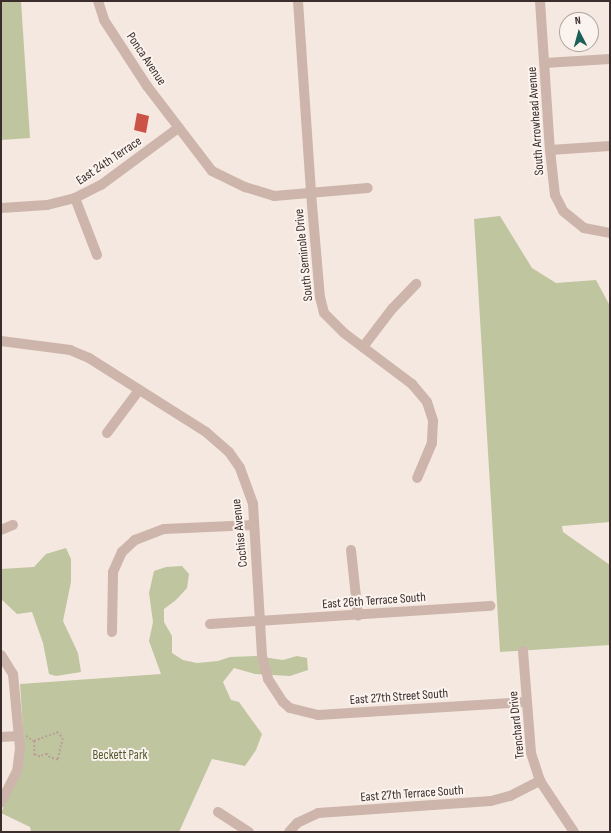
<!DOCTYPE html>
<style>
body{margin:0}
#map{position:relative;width:611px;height:833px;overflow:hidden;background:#f5e8e0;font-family:"Sofia Sans Condensed",sans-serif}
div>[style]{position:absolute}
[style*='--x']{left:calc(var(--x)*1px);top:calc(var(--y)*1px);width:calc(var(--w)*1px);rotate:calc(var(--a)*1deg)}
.green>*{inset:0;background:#bfc59f}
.building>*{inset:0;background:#cc5147}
.path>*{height:1.5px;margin-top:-0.75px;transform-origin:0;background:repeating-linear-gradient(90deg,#ba9f95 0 2px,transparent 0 4px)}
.minor>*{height:10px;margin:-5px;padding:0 5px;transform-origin:5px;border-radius:5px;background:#ceb5ab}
span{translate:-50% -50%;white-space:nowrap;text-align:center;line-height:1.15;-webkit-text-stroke:4px #fbf3ee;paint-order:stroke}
.street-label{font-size:13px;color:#3b2d2b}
.park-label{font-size:13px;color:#525b2d}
.frame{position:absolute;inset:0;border:2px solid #3b2d2b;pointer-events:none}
.north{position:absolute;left:559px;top:12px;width:40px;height:40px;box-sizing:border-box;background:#fbf3ee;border:1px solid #aea4a0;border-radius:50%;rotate:354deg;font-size:11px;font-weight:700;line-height:16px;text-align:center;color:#3b2d2b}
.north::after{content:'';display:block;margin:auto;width:14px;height:18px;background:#1d6059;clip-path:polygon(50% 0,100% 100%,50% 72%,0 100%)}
</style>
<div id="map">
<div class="green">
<div style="clip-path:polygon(1px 1px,21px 1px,30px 138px,1px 140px)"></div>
<div style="clip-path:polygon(500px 216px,532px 268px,556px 283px,596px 280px,610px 306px,610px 522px,562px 526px,563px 532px,610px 565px,610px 645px,500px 652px,474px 219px)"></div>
<div style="clip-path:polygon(66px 548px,71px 559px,71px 582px,63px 621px,78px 653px,81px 672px,56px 676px,49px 674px,43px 643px,32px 612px,17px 614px,1px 599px,1px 569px,34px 567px,46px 554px)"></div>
<div style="clip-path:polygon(182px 566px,189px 574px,187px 588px,176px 600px,164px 609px,164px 622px,172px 636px,172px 653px,183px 660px,197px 663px,218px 661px,230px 657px,256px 656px,283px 660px,297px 656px,307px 658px,308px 670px,290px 676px,255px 674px,234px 668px,223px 682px,231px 700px,239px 702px,262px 734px,256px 750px,245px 766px,212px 759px,179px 832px,31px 832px,30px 827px,1px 813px,22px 766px,24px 745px,20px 684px,161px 674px,149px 641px,153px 622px,149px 593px,154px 571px,166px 567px)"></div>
</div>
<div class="building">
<div style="clip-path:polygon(137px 113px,149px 116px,146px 133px,134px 130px)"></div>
</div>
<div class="path">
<div style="--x:26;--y:736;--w:9;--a:32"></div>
<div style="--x:34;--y:741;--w:25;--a:-21"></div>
<div style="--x:57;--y:732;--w:8;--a:45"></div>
<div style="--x:63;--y:738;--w:23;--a:103"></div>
<div style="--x:58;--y:760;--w:8;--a:-166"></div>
<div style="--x:50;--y:758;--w:5;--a:-127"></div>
<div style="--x:47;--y:754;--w:8;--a:157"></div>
<div style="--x:40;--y:757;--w:6;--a:-162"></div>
<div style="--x:34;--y:755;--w:14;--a:-90"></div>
</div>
<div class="minor">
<div style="--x:98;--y:1;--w:20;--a:72"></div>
<div style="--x:104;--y:20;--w:79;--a:56.9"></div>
<div style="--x:147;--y:86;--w:107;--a:52.6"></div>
<div style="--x:212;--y:171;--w:37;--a:26"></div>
<div style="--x:245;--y:187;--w:30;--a:17"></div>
<div style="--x:274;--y:196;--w:94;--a:-4.9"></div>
<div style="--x:298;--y:1;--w:192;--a:86.1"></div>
<div style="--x:311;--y:193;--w:104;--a:85.1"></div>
<div style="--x:320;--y:297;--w:16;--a:76"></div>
<div style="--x:324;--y:313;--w:28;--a:45"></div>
<div style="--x:344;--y:333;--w:85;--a:36.9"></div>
<div style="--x:412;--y:384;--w:23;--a:50"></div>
<div style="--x:427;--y:402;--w:20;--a:72"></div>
<div style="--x:433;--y:421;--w:22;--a:93"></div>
<div style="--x:432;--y:443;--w:38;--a:113"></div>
<div style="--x:540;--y:1;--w:149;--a:86.2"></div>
<div style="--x:550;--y:150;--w:45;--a:83.7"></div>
<div style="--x:555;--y:195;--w:18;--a:63"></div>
<div style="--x:563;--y:211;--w:27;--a:39"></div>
<div style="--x:584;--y:228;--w:26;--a:11"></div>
<div style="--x:545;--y:63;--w:65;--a:-3.5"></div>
<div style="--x:550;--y:150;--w:60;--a:-3.8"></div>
<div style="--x:75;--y:198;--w:61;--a:68.9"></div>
<div style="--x:1;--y:208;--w:46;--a:-3.7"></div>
<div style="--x:47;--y:205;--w:29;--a:-14"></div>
<div style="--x:75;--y:198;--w:29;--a:-27"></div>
<div style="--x:101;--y:185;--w:96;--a:-36.5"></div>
<div style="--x:1;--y:341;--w:70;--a:7.4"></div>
<div style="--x:70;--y:350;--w:21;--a:23"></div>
<div style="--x:89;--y:358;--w:138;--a:32.3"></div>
<div style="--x:206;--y:432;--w:30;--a:41"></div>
<div style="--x:229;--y:452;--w:19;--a:55"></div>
<div style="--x:240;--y:468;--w:38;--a:70"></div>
<div style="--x:253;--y:504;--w:152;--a:86.6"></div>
<div style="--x:262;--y:656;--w:24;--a:75"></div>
<div style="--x:268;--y:679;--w:27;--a:57"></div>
<div style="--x:283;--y:702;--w:9;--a:41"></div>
<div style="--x:290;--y:708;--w:29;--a:14"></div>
<div style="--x:318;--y:715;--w:209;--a:-3.6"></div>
<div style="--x:363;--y:347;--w:48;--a:-52.7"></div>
<div style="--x:392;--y:309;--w:35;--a:-46"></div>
<div style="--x:107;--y:433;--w:54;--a:-53.3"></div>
<div style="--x:1;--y:530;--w:13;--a:-23"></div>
<div style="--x:351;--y:550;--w:66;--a:83.9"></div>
<div style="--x:210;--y:624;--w:281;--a:-3.7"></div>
<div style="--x:112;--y:632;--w:60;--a:-89"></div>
<div style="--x:113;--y:572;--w:22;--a:-66"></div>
<div style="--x:122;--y:552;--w:18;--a:-43"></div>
<div style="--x:135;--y:540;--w:31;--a:-21"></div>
<div style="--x:164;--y:529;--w:90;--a:-2.5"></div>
<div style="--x:523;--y:651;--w:102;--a:85.5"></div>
<div style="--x:531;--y:753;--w:29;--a:72"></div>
<div style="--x:540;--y:781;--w:61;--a:56.3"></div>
<div style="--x:1;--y:655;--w:22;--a:58"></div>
<div style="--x:13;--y:674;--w:74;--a:84.6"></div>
<div style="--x:20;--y:748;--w:23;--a:97"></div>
<div style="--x:17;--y:771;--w:36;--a:117"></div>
<div style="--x:1;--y:737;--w:18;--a:-3"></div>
<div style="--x:218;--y:812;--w:37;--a:33"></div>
<div style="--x:289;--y:832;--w:12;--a:-48"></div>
<div style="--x:297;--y:823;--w:23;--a:-25"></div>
<div style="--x:318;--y:813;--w:173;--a:-4"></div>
<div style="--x:491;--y:801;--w:20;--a:-15"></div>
<div style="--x:510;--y:796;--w:34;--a:-27"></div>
</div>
<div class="street-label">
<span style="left:146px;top:59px;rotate:56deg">Ponca Avenue</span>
<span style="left:536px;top:121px;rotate:-94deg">South Arrowhead Avenue</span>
<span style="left:109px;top:161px;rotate:-34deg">East 24th Terrace</span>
<span style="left:304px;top:255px;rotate:-96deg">South Seminole Drive</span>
<span style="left:240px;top:533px;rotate:-96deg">Cochise Avenue</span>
<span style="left:374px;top:601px;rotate:-4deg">East 26th Terrace South</span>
<span style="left:399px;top:697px;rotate:-4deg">East 27th Street South</span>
<span style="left:517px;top:725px;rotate:-96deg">Trenchard Drive</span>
<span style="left:412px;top:794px;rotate:-4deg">East 27th Terrace South</span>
</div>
<div class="park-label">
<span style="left:120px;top:755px">Beckett Park</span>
</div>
<div class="frame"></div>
<div class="north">N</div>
</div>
